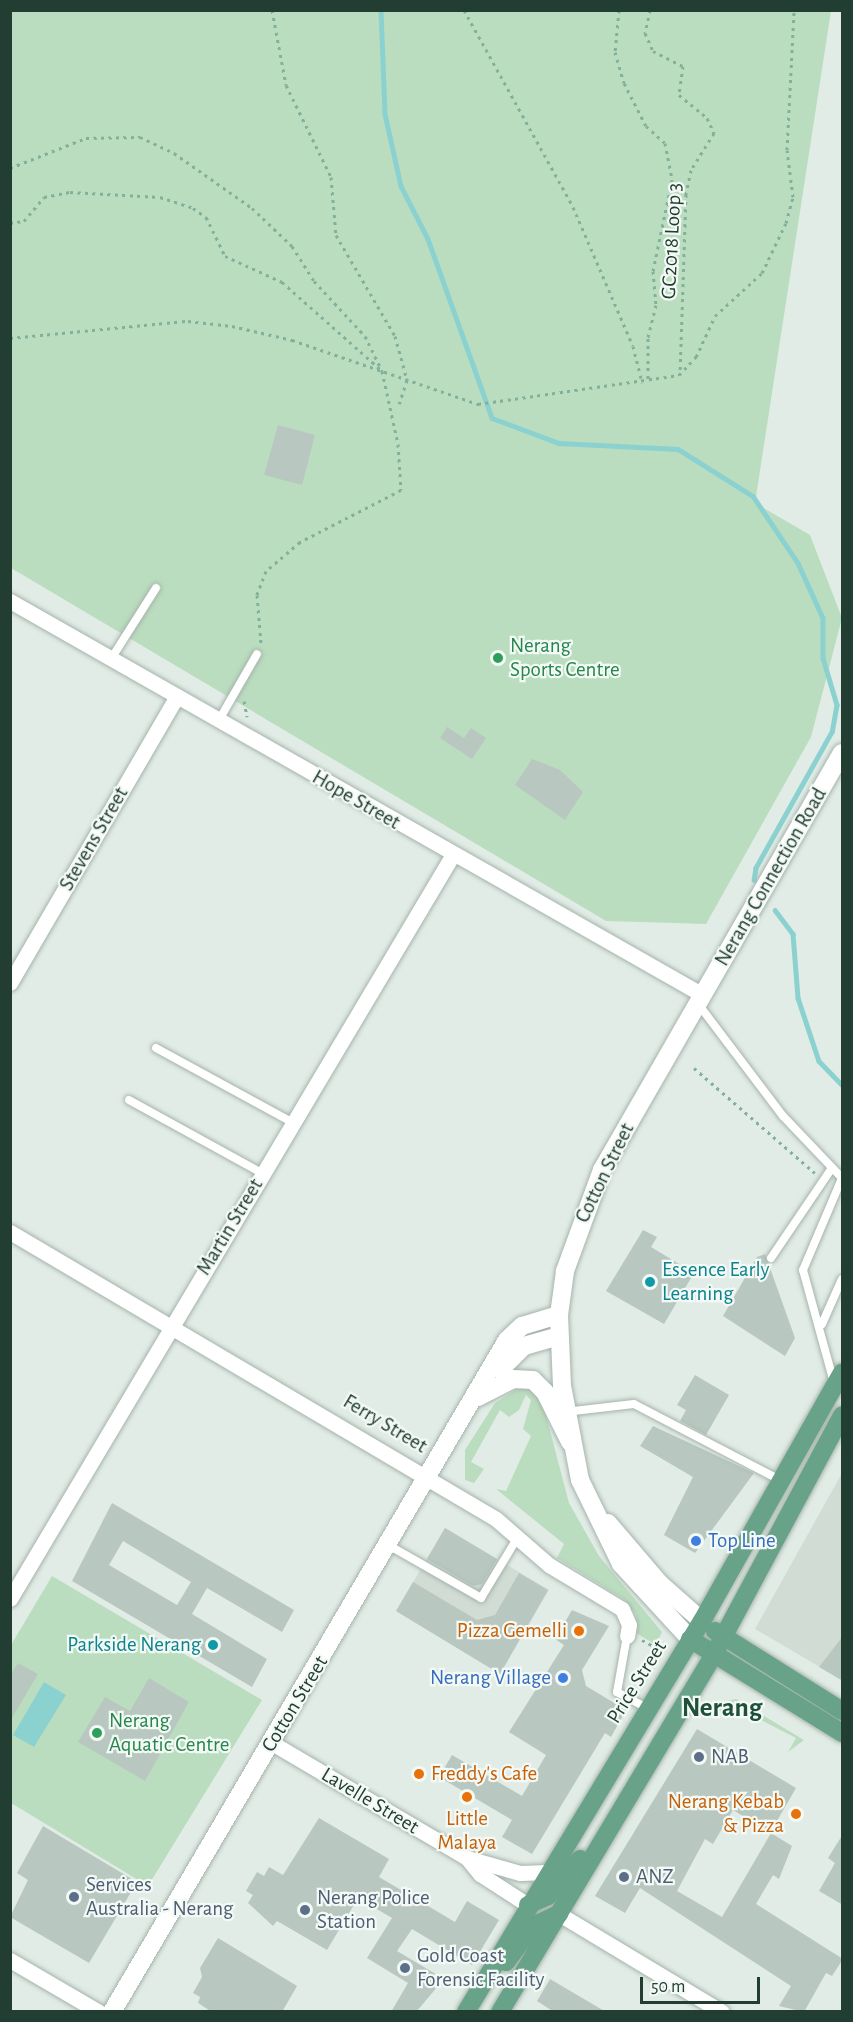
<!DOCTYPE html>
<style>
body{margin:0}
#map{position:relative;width:853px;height:2022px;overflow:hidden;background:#e2ece6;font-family:"Alegreya Sans",sans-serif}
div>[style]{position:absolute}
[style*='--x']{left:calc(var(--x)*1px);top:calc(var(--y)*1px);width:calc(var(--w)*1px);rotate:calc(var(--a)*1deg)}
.built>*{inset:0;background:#d1dcd5}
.green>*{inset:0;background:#bbddbf}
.water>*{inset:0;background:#8bd1d0}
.stream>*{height:4.5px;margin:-2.25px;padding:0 2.25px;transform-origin:2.25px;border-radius:2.25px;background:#8bd1d0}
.building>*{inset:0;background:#b8c7bf}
.path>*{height:3px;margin-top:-1.5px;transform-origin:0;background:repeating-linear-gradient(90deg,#83b09a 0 3px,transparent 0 7.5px)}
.roads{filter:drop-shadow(0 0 2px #a5b4ac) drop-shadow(0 0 2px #a5b4ac)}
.service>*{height:8px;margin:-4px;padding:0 4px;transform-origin:4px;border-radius:4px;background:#fff}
.minor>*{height:15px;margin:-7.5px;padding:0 7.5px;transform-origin:7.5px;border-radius:7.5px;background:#fff}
.tertiary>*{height:18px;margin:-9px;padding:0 9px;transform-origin:9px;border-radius:9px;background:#fff}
.secondary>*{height:18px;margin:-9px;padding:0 9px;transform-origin:9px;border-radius:9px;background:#fff}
.primary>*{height:18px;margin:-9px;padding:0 9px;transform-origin:9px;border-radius:9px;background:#67a289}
.dots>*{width:16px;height:16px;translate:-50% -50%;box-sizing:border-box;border:3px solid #f3f9f5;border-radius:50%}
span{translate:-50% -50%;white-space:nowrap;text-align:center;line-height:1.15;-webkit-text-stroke:4.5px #f3f9f5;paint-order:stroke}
.street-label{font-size:21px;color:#223e32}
.leisure-label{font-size:21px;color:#27864d}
.left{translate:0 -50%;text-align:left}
.culture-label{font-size:21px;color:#0d838f}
.right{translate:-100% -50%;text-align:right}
.shop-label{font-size:21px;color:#366cbe}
.food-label{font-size:21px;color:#c56008}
.service-label{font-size:21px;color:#4e5e75}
.district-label{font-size:27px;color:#1e503b;font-weight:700}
.frame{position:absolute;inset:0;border:12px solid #223e32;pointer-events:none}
.scale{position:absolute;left:640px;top:1977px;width:120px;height:27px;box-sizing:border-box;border:3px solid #223e32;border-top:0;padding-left:8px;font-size:18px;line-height:21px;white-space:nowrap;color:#223e32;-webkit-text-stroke:4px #f3f9f5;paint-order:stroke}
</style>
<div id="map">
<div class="built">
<div style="clip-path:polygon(842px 1473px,842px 1680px,755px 1629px)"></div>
<div style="clip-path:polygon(445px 1528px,549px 1590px,500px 1674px,396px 1611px)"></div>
</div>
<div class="green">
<div style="clip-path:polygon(11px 11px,831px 11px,755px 503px,810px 535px,842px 618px,811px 737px,706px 924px,606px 921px,11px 568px)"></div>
<div style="clip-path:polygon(520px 1387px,535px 1392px,543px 1404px,569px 1503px,599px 1556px,662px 1632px,656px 1645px,636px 1633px,636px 1615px,625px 1600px,557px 1558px,564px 1544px,496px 1489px,506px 1491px,531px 1436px,523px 1429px,531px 1400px,526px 1395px,519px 1410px,509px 1417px,500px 1410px,471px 1462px,484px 1469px,474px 1483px,465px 1480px,465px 1450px,495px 1403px)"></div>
<div style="clip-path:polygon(52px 1576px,262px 1700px,148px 1886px,11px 1803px,11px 1645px)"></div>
<div style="clip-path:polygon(736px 1699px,804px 1740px,788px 1752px,796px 1738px,740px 1709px,734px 1719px,719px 1712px,701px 1715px,707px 1706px)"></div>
</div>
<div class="water">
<div style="clip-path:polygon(44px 1682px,66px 1695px,34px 1747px,13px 1735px)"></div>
</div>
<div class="stream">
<div style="--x:381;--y:10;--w:104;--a:87.8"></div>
<div style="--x:385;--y:114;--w:74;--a:77.5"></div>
<div style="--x:401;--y:186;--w:59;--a:63"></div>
<div style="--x:428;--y:239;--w:190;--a:70.3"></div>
<div style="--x:492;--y:418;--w:72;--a:20.5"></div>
<div style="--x:559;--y:443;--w:119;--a:2.9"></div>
<div style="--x:678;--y:449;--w:89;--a:32.1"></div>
<div style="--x:753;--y:496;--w:81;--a:56.1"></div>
<div style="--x:798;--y:563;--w:60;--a:65.6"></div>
<div style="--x:823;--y:618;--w:40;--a:90"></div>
<div style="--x:823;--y:658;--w:49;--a:73.4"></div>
<div style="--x:837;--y:705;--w:27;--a:100"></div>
<div style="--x:832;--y:732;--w:156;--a:119.2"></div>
<div style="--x:756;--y:868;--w:12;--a:99"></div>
<div style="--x:775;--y:910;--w:30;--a:53"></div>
<div style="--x:793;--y:934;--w:64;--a:85.5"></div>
<div style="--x:798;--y:998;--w:66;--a:71.6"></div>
<div style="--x:819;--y:1061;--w:33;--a:46"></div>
</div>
<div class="building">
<div style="clip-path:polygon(278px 425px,315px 435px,302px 485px,264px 475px)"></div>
<div style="clip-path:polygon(447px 727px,464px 738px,471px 728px,486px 738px,472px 759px,440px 738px)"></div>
<div style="clip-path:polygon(532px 759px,560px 770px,583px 792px,565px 820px,515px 785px)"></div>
<div style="clip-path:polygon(643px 1230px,657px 1237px,651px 1247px,694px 1273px,664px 1324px,606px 1291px)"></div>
<div style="clip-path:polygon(765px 1254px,795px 1338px,785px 1356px,723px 1316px,757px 1257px)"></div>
<div style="clip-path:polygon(695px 1375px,729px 1395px,706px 1435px,680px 1421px,686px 1410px,677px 1405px)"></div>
<div style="clip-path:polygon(653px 1426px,754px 1473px,695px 1553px,664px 1535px,693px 1477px,640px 1446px)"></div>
<div style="clip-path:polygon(evenodd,112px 1503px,294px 1610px,282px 1632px,207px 1588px,192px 1614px,267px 1659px,252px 1687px,72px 1581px,112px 1503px,123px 1541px,191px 1582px,177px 1605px,109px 1565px,123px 1541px)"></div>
<div style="clip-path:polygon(445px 1528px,497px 1559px,482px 1584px,473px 1586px,427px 1559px)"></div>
<div style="clip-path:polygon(519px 1573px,548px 1590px,500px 1674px,396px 1611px,413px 1582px,477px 1620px,495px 1615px)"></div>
<div style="clip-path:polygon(572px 1610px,609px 1626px,582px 1670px,586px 1686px,626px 1710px,611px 1737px,605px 1733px,532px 1854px,502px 1837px,512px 1820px,439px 1777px,452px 1755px,522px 1796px,546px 1755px,509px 1732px,564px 1645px,555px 1639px)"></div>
<div style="clip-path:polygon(843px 1636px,843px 1681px,819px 1667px)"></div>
<div style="clip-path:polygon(18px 1663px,38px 1674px,10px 1721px,10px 1675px)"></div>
<div style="clip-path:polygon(149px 1678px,189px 1702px,145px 1781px,78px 1742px,105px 1697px,130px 1711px)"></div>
<div style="clip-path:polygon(697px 1729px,796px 1788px,770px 1833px,733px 1810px,713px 1844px,705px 1839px,677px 1891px,722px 1917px,771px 1833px,792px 1846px,779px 1879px,773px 1875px,756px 1904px,843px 1959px,832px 1976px,826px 1973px,804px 2012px,779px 2006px,791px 1986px,640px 1888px,625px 1913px,595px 1896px)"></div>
<div style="clip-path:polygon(319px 1818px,389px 1859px,379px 1877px,455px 1922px,467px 1901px,499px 1920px,472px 1965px,412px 1929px,397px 1951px,444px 1979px,416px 2012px,391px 2012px,408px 1983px,367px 1958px,392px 1918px,358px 1898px,327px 1950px,277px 1921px,273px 1926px,248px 1903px,253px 1895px,246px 1891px,257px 1872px,264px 1876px,269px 1867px,283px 1875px)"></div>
<div style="clip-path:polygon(43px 1826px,137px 1882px,89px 1963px,10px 1917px,28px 1880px,17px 1873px)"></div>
<div style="clip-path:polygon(843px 1834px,843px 1905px,819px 1891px,835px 1863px,828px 1858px)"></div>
<div style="clip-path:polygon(218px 1938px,297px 1986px,282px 2012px,212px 2012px,198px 2003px,200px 1997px,193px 1993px,202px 1977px,200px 1968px)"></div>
<div style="clip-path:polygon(550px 1979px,606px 2012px,554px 2012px,537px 2001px)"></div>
</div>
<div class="path">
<div style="--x:272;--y:10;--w:76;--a:79.4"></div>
<div style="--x:286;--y:85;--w:102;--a:63.9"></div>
<div style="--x:331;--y:177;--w:58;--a:85.1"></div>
<div style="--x:336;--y:235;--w:117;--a:59.7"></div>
<div style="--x:395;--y:336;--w:46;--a:74.7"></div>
<div style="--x:407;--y:380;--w:25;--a:108"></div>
<div style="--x:464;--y:10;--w:225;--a:61"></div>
<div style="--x:573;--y:207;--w:151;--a:66.7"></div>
<div style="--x:633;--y:346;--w:38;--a:76"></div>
<div style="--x:619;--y:10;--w:42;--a:95.4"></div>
<div style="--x:615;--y:52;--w:32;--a:74"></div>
<div style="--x:624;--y:83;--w:48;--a:62.9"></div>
<div style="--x:646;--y:126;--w:25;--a:42"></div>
<div style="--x:665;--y:143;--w:38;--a:79"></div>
<div style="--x:672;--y:180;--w:93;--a:101.8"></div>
<div style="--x:653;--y:271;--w:34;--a:85"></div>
<div style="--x:656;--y:305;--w:34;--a:104"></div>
<div style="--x:648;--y:338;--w:44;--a:90"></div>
<div style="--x:650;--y:10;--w:24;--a:102"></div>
<div style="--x:645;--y:33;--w:20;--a:66"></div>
<div style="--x:653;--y:51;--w:34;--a:27"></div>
<div style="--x:683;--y:66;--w:29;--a:98"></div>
<div style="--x:679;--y:95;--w:36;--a:39"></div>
<div style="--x:707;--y:118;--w:17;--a:65"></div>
<div style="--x:714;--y:133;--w:44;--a:121.9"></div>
<div style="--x:691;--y:170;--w:25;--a:102"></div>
<div style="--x:686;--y:194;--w:179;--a:91.9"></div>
<div style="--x:10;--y:168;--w:82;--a:-21.5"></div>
<div style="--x:86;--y:138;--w:54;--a:-1.1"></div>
<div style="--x:140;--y:137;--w:38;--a:25"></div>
<div style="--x:174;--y:153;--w:95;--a:35.2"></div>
<div style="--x:252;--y:208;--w:55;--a:43.5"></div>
<div style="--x:292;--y:246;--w:41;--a:57.8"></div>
<div style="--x:314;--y:281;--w:75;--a:47.2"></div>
<div style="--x:365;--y:336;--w:39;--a:64"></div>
<div style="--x:382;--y:371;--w:75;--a:77.6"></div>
<div style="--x:398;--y:444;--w:46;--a:86.3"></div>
<div style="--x:401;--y:490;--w:114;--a:152.8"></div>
<div style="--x:300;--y:542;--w:45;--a:139.5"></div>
<div style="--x:266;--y:571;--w:26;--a:111"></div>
<div style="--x:257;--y:595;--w:49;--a:85.3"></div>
<div style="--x:10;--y:223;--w:14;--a:-8"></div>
<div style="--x:24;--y:221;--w:31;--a:-50"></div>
<div style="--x:44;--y:197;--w:26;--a:-11"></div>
<div style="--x:70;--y:192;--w:90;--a:3.2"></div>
<div style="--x:160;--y:197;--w:35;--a:18"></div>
<div style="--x:193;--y:208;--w:16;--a:35"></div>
<div style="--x:206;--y:217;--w:43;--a:64"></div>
<div style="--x:225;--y:256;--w:63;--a:24.5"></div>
<div style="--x:282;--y:282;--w:132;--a:41.6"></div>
<div style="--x:10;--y:338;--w:179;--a:-5.5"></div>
<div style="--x:188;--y:321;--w:44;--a:6.5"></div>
<div style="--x:232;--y:326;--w:62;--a:13.1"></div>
<div style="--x:292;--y:340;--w:197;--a:19"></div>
<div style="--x:478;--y:404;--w:203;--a:-8.2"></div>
<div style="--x:679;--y:375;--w:25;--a:-47"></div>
<div style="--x:696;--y:357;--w:45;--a:-65.1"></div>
<div style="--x:715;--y:316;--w:64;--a:-42.5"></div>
<div style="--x:762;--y:273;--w:55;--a:-64.4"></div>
<div style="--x:786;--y:223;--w:27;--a:-75"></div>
<div style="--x:793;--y:197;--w:47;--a:-97.3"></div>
<div style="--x:787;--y:150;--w:140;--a:-87.1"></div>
<div style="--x:244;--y:701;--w:16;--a:79"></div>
<div style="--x:694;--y:1068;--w:160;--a:41"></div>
<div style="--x:642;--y:1640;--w:19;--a:28"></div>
</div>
<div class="roads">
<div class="service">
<div style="--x:111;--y:659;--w:84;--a:-57.6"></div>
<div style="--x:219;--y:720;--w:76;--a:-60.1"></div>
<div style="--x:699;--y:1005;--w:139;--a:52.9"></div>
<div style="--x:783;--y:1116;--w:86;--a:46.4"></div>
<div style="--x:156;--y:1048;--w:155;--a:28.6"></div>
<div style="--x:129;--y:1100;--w:152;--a:28.8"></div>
<div style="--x:771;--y:1258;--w:109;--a:-55.9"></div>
<div style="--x:822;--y:1324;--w:49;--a:-66"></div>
<div style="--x:833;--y:1379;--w:113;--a:-105.4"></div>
<div style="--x:803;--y:1270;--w:100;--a:-67"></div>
<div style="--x:565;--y:1412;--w:69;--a:-6.6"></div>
<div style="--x:634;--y:1404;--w:167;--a:27.5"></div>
<div style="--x:390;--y:1546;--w:105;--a:29.7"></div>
<div style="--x:481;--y:1598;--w:71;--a:-58.8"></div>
<div style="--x:627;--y:1636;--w:57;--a:100.1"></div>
<div style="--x:617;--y:1692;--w:34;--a:28"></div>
</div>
<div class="minor">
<div style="--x:10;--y:601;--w:797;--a:29.62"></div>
<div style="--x:10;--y:983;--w:332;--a:-59.8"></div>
<div style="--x:10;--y:1232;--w:564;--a:30.56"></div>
<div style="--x:496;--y:1519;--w:70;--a:41"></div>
<div style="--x:549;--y:1565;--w:85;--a:31.1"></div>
<div style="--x:622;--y:1609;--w:17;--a:66"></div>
<div style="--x:629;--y:1625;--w:11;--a:100"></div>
<div style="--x:10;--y:1599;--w:865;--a:-59.25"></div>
<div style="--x:272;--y:1743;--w:226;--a:30.5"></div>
<div style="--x:467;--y:1858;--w:21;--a:51"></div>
<div style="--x:480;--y:1874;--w:57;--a:32.9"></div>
<div style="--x:467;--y:1858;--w:55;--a:15.8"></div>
<div style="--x:520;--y:1873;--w:28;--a:-2"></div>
<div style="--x:559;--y:1914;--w:190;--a:31"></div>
<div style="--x:10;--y:1960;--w:103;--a:30.3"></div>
</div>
<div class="tertiary">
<div style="--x:500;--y:1370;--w:34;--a:-45"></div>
<div style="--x:524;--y:1346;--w:36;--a:-16"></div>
<div style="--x:478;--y:1397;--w:39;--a:-27"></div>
<div style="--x:513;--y:1379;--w:20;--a:3"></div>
<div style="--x:533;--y:1380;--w:17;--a:45"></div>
<div style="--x:545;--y:1392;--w:56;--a:63.4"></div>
<div style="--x:112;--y:2012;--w:779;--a:-59.55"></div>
<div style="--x:507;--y:1340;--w:21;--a:-43"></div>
<div style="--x:522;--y:1326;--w:39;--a:-17"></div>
</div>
<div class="secondary">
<div style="--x:608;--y:1523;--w:79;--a:49.6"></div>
<div style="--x:659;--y:1583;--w:57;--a:41.5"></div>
<div style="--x:690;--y:1639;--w:102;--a:-132.6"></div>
<div style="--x:621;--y:1564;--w:93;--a:-116"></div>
<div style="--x:580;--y:1480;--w:96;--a:-100.8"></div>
<div style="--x:562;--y:1386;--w:71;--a:-92.4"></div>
<div style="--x:559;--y:1315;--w:44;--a:-82.2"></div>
<div style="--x:565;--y:1271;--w:108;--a:-69.9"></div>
<div style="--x:602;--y:1170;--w:481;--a:-60.1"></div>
</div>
<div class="primary">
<div style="--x:715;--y:1631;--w:150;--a:32.2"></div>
<div style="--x:690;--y:1639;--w:179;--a:31.7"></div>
<div style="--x:528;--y:1905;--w:22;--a:-24"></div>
<div style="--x:548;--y:1896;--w:49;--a:-49.1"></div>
<div style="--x:506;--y:1962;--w:45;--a:-53.1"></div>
<div style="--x:533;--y:1926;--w:29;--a:-25"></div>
<div style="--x:466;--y:2012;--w:457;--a:-58.9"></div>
<div style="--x:702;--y:1621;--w:285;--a:-60.6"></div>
<div style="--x:500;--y:2012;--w:415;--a:-59.1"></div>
<div style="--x:713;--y:1656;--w:273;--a:-61.8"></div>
</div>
</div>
<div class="dots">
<div style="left:498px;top:658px;background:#2e9e5b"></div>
<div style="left:650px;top:1282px;background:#0f9aa8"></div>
<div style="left:696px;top:1541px;background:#3f7fe0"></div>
<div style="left:579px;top:1631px;background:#e8710a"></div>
<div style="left:213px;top:1645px;background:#0f9aa8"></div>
<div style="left:563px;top:1678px;background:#3f7fe0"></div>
<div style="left:97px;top:1733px;background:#2e9e5b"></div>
<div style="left:699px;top:1757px;background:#5c6f8a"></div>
<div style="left:419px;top:1774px;background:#e8710a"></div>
<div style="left:467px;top:1797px;background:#e8710a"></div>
<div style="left:796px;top:1814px;background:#e8710a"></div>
<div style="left:624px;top:1877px;background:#5c6f8a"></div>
<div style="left:74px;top:1897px;background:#5c6f8a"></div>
<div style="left:305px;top:1910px;background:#5c6f8a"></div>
<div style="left:405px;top:1968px;background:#5c6f8a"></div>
</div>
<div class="street-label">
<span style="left:672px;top:241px;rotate:-87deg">GC2018 Loop 3</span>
<span style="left:356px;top:800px;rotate:30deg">Hope Street</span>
<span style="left:94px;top:839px;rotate:-60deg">Stevens Street</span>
<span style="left:771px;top:877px;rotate:-60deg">Nerang Connection Road</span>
<span style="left:605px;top:1173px;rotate:-64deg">Cotton Street</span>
<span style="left:230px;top:1227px;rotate:-59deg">Martin Street</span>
<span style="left:385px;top:1424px;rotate:31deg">Ferry Street</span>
<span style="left:637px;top:1682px;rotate:-58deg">Price Street</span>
<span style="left:295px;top:1704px;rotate:-59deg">Cotton Street</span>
<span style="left:370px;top:1801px;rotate:31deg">Lavelle Street</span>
</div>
<div class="leisure-label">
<span class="left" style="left:510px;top:658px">Nerang<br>Sports Centre</span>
<span class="left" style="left:109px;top:1733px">Nerang<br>Aquatic Centre</span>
</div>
<div class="culture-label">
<span class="left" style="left:662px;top:1282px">Essence Early<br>Learning</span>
<span class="right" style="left:201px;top:1645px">Parkside Nerang</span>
</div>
<div class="shop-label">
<span class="left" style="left:708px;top:1541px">Top Line</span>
<span class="right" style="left:551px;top:1678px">Nerang Village</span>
</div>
<div class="food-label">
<span class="right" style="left:567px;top:1631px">Pizza Gemelli</span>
<span class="left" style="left:431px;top:1774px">Freddy's Cafe</span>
<span class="right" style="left:784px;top:1814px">Nerang Kebab<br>&amp; Pizza</span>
<span style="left:467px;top:1831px">Little<br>Malaya</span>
</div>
<div class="service-label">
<span class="left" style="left:711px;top:1757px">NAB</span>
<span class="left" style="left:636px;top:1877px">ANZ</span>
<span class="left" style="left:86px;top:1897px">Services<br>Australia - Nerang</span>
<span class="left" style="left:317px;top:1910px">Nerang Police<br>Station</span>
<span class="left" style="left:417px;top:1968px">Gold Coast<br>Forensic Facility</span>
</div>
<div class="district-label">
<span style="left:722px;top:1708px">Nerang</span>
</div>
<div class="frame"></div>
<div class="scale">50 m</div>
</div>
